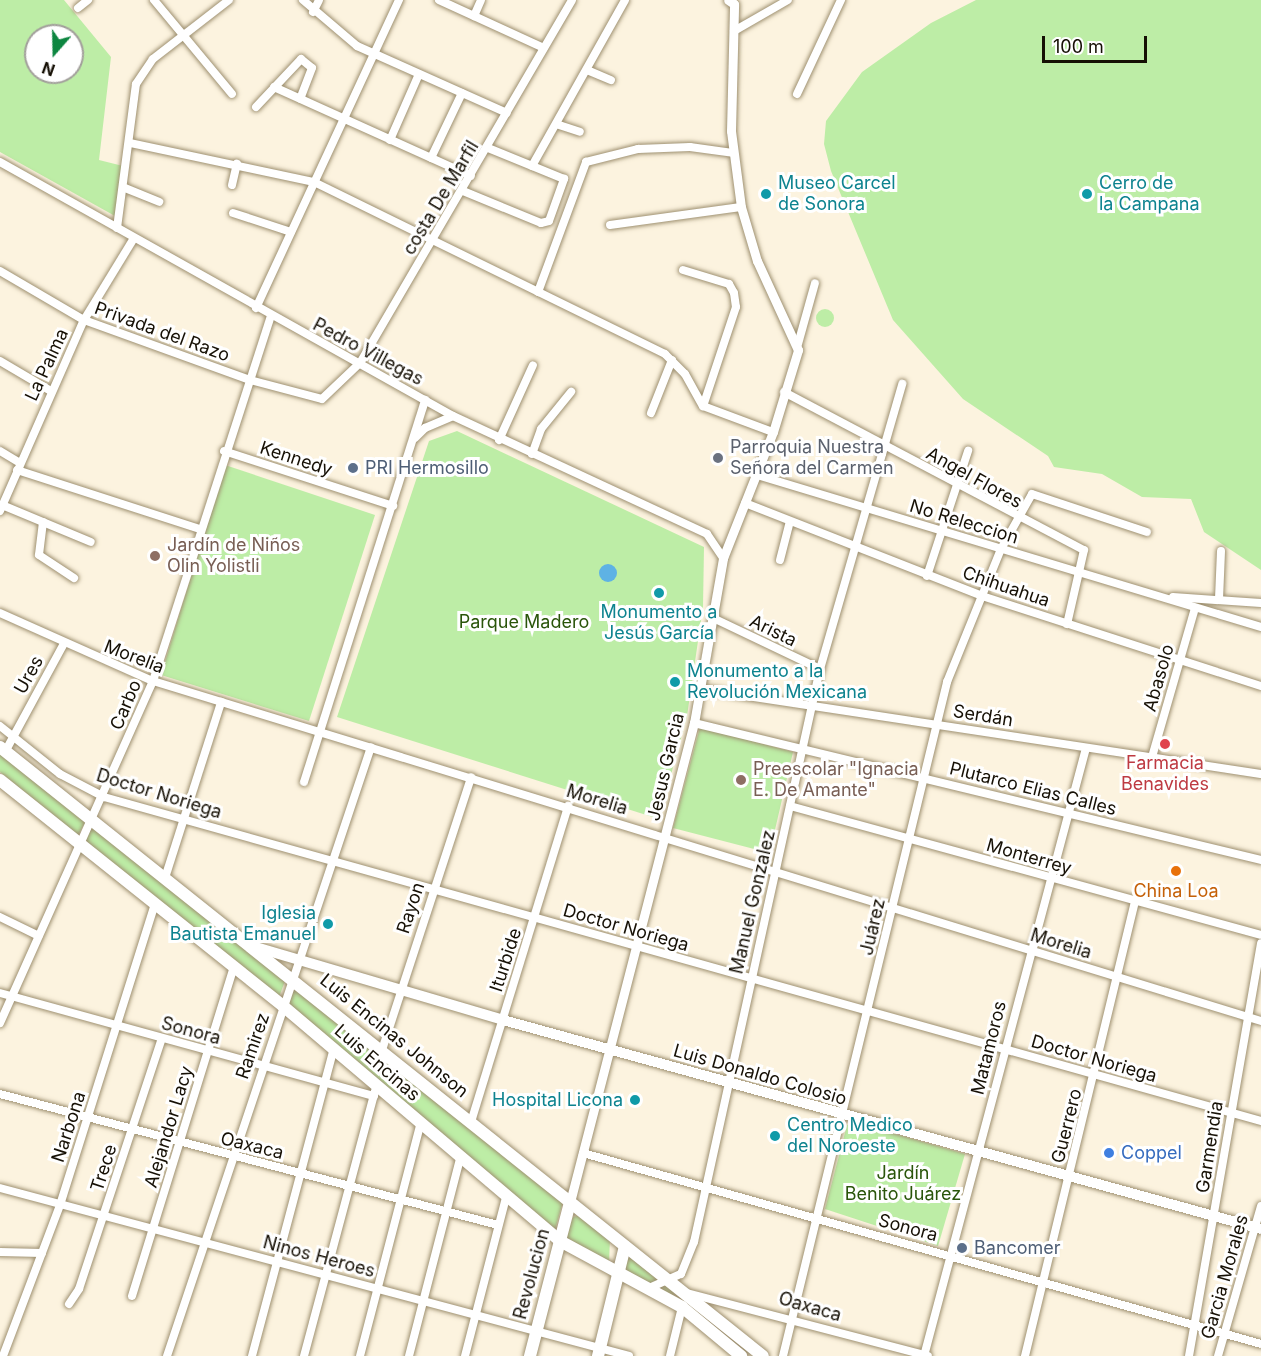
<!DOCTYPE html>
<meta charset="utf-8">
<style>
body{margin:0}
#map{position:relative;width:1261px;height:1356px;overflow:hidden;background:#fcf3df;font-family:Inter,sans-serif}
div>[style]{position:absolute}
[style*='--x']{left:calc(var(--x)*1px);top:calc(var(--y)*1px);width:calc(var(--w)*1px);rotate:calc(var(--a)*1deg)}
.green>*{inset:0;background:#bdeda6}
.round{border-radius:50%}
.water>*{inset:0;background:#5eb2e4}
.roads{filter:drop-shadow(0 0 2px #9e9070) drop-shadow(0 0 2px #9e9070)}
.minor>*{height:8px;margin:-4px;padding:0 4px;transform-origin:4px;border-radius:4px;background:#fff}
.tertiary>*{height:9px;margin:-4.5px;padding:0 4.5px;transform-origin:4.5px;border-radius:4.5px;background:#fff}
.secondary>*{height:10px;margin:-5px;padding:0 5px;transform-origin:5px;border-radius:5px;background:#fff}
.primary>*{height:12px;margin:-6px;padding:0 6px;transform-origin:6px;border-radius:6px;background:#fff}
.dots>*{width:16px;height:16px;translate:-50% -50%;box-sizing:border-box;border:3px solid #fff;border-radius:50%}
span{translate:-50% -50%;white-space:nowrap;text-align:center;line-height:1.15;-webkit-text-stroke:6px #fff;paint-order:stroke}
.culture-label{font-size:18px;color:#0d838f}
.left{translate:0 -50%;text-align:left}
.right{translate:-100% -50%;text-align:right}
.street-label{font-size:18px;color:#161005}
.worship-label{font-size:18px;color:#5b616d}
.service-label{font-size:18px;color:#4e5e75}
.education-label{font-size:18px;color:#785e54}
.park-label{font-size:18px;color:#2a550a}
.health-label{font-size:18px;color:#be3a42}
.food-label{font-size:18px;color:#c56008}
.shop-label{font-size:18px;color:#366cbe}
.north{position:absolute;left:24px;top:24px;width:60px;height:60px;box-sizing:border-box;background:#fff;border:2px solid #a29f9b;border-radius:50%;rotate:200deg;font-size:16px;font-weight:700;line-height:24px;text-align:center;color:#161005}
.north::after{content:'';display:block;margin:auto;width:21px;height:27px;background:#0d8640;clip-path:polygon(50% 0,100% 100%,50% 72%,0 100%)}
.scale{position:absolute;left:1042px;top:36px;width:105px;height:27px;box-sizing:border-box;border:3px solid #161005;border-top:0;padding-left:8px;font-size:18px;line-height:21px;white-space:nowrap;color:#161005;-webkit-text-stroke:4px #fff;paint-order:stroke}
</style>
<div id="map">
<div class="green">
<div style="clip-path:polygon(evenodd,0 0,64px 0,111px 57px,99px 160px,123px 166px,115px 216px,0 152px,0 0,36px 36px,72px 36px,72px 72px,36px 72px,36px 36px)"></div>
<div style="clip-path:polygon(976px 0,1261px 0,1261px 570px,1204px 532px,1191px 499px,1142px 497px,1102px 474px,1054px 467px,1048px 456px,963px 399px,893px 320px,831px 171px,824px 144px,826px 121px,862px 72px,931px 23px)"></div>
<div class="round" style="left:816px;top:309px;width:18px;height:18px"></div>
<div style="clip-path:polygon(457px 431px,704px 547px,703px 607px,687px 716px,659px 819px,337px 717px,429px 441px)"></div>
<div style="clip-path:polygon(225px 465px,375px 515px,309px 721px,161px 675px)"></div>
<div style="clip-path:polygon(700px 727px,793px 752px,768px 860px,758px 850px,673px 828px)"></div>
<div style="clip-path:polygon(0 752px,86px 821px,78px 835px,0 772px)"></div>
<div style="clip-path:polygon(92px 827px,285px 981px,279px 997px,84px 840px)"></div>
<div style="clip-path:polygon(294px 986px,563px 1201px,555px 1230px,288px 1003px)"></div>
<div style="clip-path:polygon(853px 1122px,965px 1154px,938px 1246px,825px 1209px,847px 1125px)"></div>
<div style="clip-path:polygon(581px 1215px,610px 1237px,609px 1264px,566px 1238px,573px 1217px)"></div>
<div style="clip-path:polygon(626px 1252px,675px 1288px,673px 1298px,623px 1271px)"></div>
</div>
<div class="water">
<div class="round" style="left:599px;top:564px;width:18px;height:18px"></div>
</div>
<div class="roads">
<div class="minor">
<div style="--x:154;--y:0;--w:122;--a:50.3"></div>
<div style="--x:303;--y:0;--w:71;--a:40.4"></div>
<div style="--x:357;--y:46;--w:164;--a:24.1"></div>
<div style="--x:439;--y:0;--w:115;--a:24.6"></div>
<div style="--x:78;--y:8;--w:13;--a:-39"></div>
<div style="--x:313;--y:12;--w:13;--a:-63"></div>
<div style="--x:474;--y:16;--w:17;--a:-66"></div>
<div style="--x:734;--y:31;--w:62;--a:-29.9"></div>
<div style="--x:587;--y:70;--w:26;--a:23"></div>
<div style="--x:274;--y:87;--w:216;--a:24.3"></div>
<div style="--x:797;--y:94;--w:104;--a:-64.9"></div>
<div style="--x:256;--y:107;--w:66;--a:-46.8"></div>
<div style="--x:301;--y:59;--w:14;--a:39"></div>
<div style="--x:312;--y:68;--w:33;--a:111"></div>
<div style="--x:556;--y:124;--w:25;--a:18"></div>
<div style="--x:390;--y:140;--w:72;--a:-66.3"></div>
<div style="--x:130;--y:143;--w:188;--a:12"></div>
<div style="--x:314;--y:182;--w:391;--a:26.1"></div>
<div style="--x:665;--y:354;--w:28;--a:45"></div>
<div style="--x:685;--y:374;--w:37;--a:61"></div>
<div style="--x:703;--y:406;--w:75;--a:20.4"></div>
<div style="--x:431;--y:158;--w:72;--a:-64.5"></div>
<div style="--x:0;--y:162;--w:519;--a:29.28"></div>
<div style="--x:453;--y:416;--w:280;--a:24.9"></div>
<div style="--x:707;--y:534;--w:29;--a:56"></div>
<div style="--x:532;--y:166;--w:190;--a:-60.7"></div>
<div style="--x:232;--y:185;--w:22;--a:-77"></div>
<div style="--x:125;--y:188;--w:37;--a:22"></div>
<div style="--x:463;--y:191;--w:84;--a:22.3"></div>
<div style="--x:541;--y:223;--w:8;--a:-14"></div>
<div style="--x:549;--y:221;--w:45;--a:-70.3"></div>
<div style="--x:564;--y:179;--w:82;--a:-157.8"></div>
<div style="--x:233;--y:213;--w:61;--a:18.1"></div>
<div style="--x:610;--y:225;--w:132;--a:-7.8"></div>
<div style="--x:117;--y:228;--w:145;--a:-82.5"></div>
<div style="--x:136;--y:84;--w:30;--a:-56"></div>
<div style="--x:153;--y:59;--w:96;--a:-37.8"></div>
<div style="--x:683;--y:270;--w:48;--a:16.9"></div>
<div style="--x:729;--y:284;--w:10;--a:61"></div>
<div style="--x:734;--y:293;--w:14;--a:82"></div>
<div style="--x:736;--y:307;--w:104;--a:108.4"></div>
<div style="--x:0;--y:271;--w:97;--a:30.3"></div>
<div style="--x:84;--y:320;--w:177;--a:19.9"></div>
<div style="--x:250;--y:380;--w:74;--a:14.8"></div>
<div style="--x:322;--y:399;--w:52;--a:-43.5"></div>
<div style="--x:360;--y:363;--w:420;--a:-59.7"></div>
<div style="--x:538;--y:292;--w:139;--a:-69.7"></div>
<div style="--x:586;--y:162;--w:54;--a:-14"></div>
<div style="--x:638;--y:149;--w:52;--a:-2.2"></div>
<div style="--x:690;--y:147;--w:43;--a:7.9"></div>
<div style="--x:256;--y:308;--w:340;--a:-65.1"></div>
<div style="--x:798;--y:344;--w:63;--a:-74.4"></div>
<div style="--x:0;--y:361;--w:59;--a:30.5"></div>
<div style="--x:784;--y:392;--w:339;--a:27.8"></div>
<div style="--x:1084;--y:550;--w:76;--a:102.9"></div>
<div style="--x:651;--y:413;--w:57;--a:-68.4"></div>
<div style="--x:415;--y:438;--w:14;--a:-45"></div>
<div style="--x:425;--y:428;--w:30;--a:-23"></div>
<div style="--x:499;--y:440;--w:82;--a:-65.6"></div>
<div style="--x:0;--y:451;--w:23;--a:31"></div>
<div style="--x:224;--y:451;--w:178;--a:18"></div>
<div style="--x:532;--y:454;--w:27;--a:-70"></div>
<div style="--x:541;--y:429;--w:48;--a:-51"></div>
<div style="--x:17;--y:470;--w:192;--a:17.9"></div>
<div style="--x:757;--y:475;--w:526;--a:16.78"></div>
<div style="--x:745;--y:503;--w:255;--a:21.4"></div>
<div style="--x:982;--y:596;--w:293;--a:17.9"></div>
<div style="--x:2;--y:505;--w:96;--a:22.6"></div>
<div style="--x:0;--y:511;--w:209;--a:-66.3"></div>
<div style="--x:84;--y:320;--w:96;--a:-58.6"></div>
<div style="--x:43;--y:522;--w:33;--a:97"></div>
<div style="--x:39;--y:555;--w:42;--a:33.3"></div>
<div style="--x:780;--y:560;--w:40;--a:-75.6"></div>
<div style="--x:927;--y:576;--w:132;--a:-71.8"></div>
<div style="--x:1173;--y:597;--w:88;--a:3.9"></div>
<div style="--x:1219;--y:599;--w:48;--a:-87.6"></div>
<div style="--x:0;--y:613;--w:167;--a:24"></div>
<div style="--x:153;--y:681;--w:1159;--a:17.06"></div>
<div style="--x:713;--y:618;--w:119;--a:25.5"></div>
<div style="--x:701;--y:689;--w:566;--a:8.63"></div>
<div style="--x:694;--y:723;--w:583;--a:13.58"></div>
<div style="--x:0;--y:726;--w:77;--a:38.7"></div>
<div style="--x:60;--y:774;--w:50;--a:27.6"></div>
<div style="--x:104;--y:797;--w:1202;--a:15.64"></div>
<div style="--x:5;--y:752;--w:122;--a:-61.5"></div>
<div style="--x:1152;--y:757;--w:155;--a:-73.9"></div>
<div style="--x:304;--y:782;--w:401;--a:-72.4"></div>
<div style="--x:790;--y:806;--w:488;--a:15.3"></div>
<div style="--x:165;--y:878;--w:185;--a:-72.3"></div>
<div style="--x:0;--y:917;--w:43;--a:26"></div>
<div style="--x:0;--y:993;--w:388;--a:15.4"></div>
<div style="--x:0;--y:1023;--w:375;--a:-65.9"></div>
<div style="--x:153;--y:681;--w:381;--a:-72.1"></div>
<div style="--x:382;--y:1050;--w:287;--a:-71.9"></div>
<div style="--x:0;--y:1094;--w:515;--a:14.74"></div>
<div style="--x:471;--y:1122;--w:331;--a:-72.9"></div>
<div style="--x:583;--y:1153;--w:704;--a:15.73"></div>
<div style="--x:0;--y:1188;--w:651;--a:14.95"></div>
<div style="--x:0;--y:1252;--w:42;--a:1.4"></div>
<div style="--x:647;--y:1289;--w:37;--a:-24"></div>
<div style="--x:681;--y:1274;--w:35;--a:-68"></div>
<div style="--x:694;--y:1242;--w:587;--a:-77.6"></div>
<div style="--x:820;--y:669;--w:297;--a:-73.9"></div>
<div style="--x:683;--y:1292;--w:253;--a:14.6"></div>
<div style="--x:132;--y:1296;--w:344;--a:-72.8"></div>
<div style="--x:69;--y:1304;--w:18;--a:-56"></div>
<div style="--x:79;--y:1289;--w:264;--a:-71.7"></div>
<div style="--x:3;--y:1356;--w:161;--a:-69.3"></div>
<div style="--x:60;--y:1205;--w:316;--a:-72.5"></div>
<div style="--x:167;--y:1356;--w:642;--a:-71.48"></div>
<div style="--x:252;--y:1356;--w:319;--a:-75.1"></div>
<div style="--x:304;--y:1356;--w:274;--a:-75"></div>
<div style="--x:360;--y:1356;--w:239;--a:-75.4"></div>
<div style="--x:409;--y:1356;--w:203;--a:-75.5"></div>
<div style="--x:465;--y:1356;--w:163;--a:-75.5"></div>
<div style="--x:670;--y:1356;--w:50;--a:-76.2"></div>
<div style="--x:783;--y:1356;--w:694;--a:-76.32"></div>
<div style="--x:947;--y:682;--w:144;--a:-67.9"></div>
<div style="--x:1001;--y:549;--w:63;--a:-60.6"></div>
<div style="--x:1032;--y:494;--w:121;--a:18.3"></div>
<div style="--x:924;--y:1356;--w:629;--a:-75.08"></div>
<div style="--x:1025;--y:1356;--w:466;--a:-76.4"></div>
<div style="--x:1189;--y:1356;--w:419;--a:-80.1"></div>
<div style="--x:1218;--y:1356;--w:156;--a:-74"></div>
</div>
<div class="tertiary">
<div style="--x:570;--y:1202;--w:495;--a:-75.5"></div>
<div style="--x:694;--y:723;--w:168;--a:-80"></div>
<div style="--x:723;--y:558;--w:136;--a:-68.4"></div>
<div style="--x:773;--y:432;--w:86;--a:-73"></div>
<div style="--x:798;--y:350;--w:98;--a:-114.7"></div>
<div style="--x:757;--y:261;--w:56;--a:-106.5"></div>
<div style="--x:741;--y:207;--w:77;--a:-97.5"></div>
<div style="--x:731;--y:131;--w:127;--a:-88.6"></div>
<div style="--x:734;--y:4;--w:7;--a:-146"></div>
</div>
<div class="secondary">
<div style="--x:252;--y:946;--w:262;--a:16.4"></div>
<div style="--x:503;--y:1020;--w:786;--a:15.41"></div>
</div>
<div class="primary">
<div style="--x:0;--y:747;--w:976;--a:38.6"></div>
<div style="--x:0;--y:780;--w:362;--a:38.6"></div>
<div style="--x:283;--y:1006;--w:363;--a:40.3"></div>
<div style="--x:560;--y:1241;--w:139;--a:28.4"></div>
<div style="--x:682;--y:1307;--w:77;--a:39.7"></div>
<div style="--x:530;--y:1356;--w:159;--a:-75.4"></div>
<div style="--x:598;--y:1356;--w:113;--a:-76.2"></div>
</div>
</div>
<div class="dots">
<div style="left:766px;top:194px;background:#0f9aa8"></div>
<div style="left:1087px;top:194px;background:#0f9aa8"></div>
<div style="left:718px;top:458px;background:#6b7280"></div>
<div style="left:353px;top:468px;background:#5c6f8a"></div>
<div style="left:155px;top:556px;background:#8d6e63"></div>
<div style="left:659px;top:593px;background:#0f9aa8"></div>
<div style="left:675px;top:682px;background:#0f9aa8"></div>
<div style="left:1165px;top:744px;background:#e0444e"></div>
<div style="left:741px;top:780px;background:#8d6e63"></div>
<div style="left:1176px;top:871px;background:#e8710a"></div>
<div style="left:328px;top:924px;background:#0f9aa8"></div>
<div style="left:635px;top:1100px;background:#0f9aa8"></div>
<div style="left:775px;top:1136px;background:#0f9aa8"></div>
<div style="left:1109px;top:1153px;background:#3f7fe0"></div>
<div style="left:962px;top:1248px;background:#5c6f8a"></div>
</div>
<div class="culture-label">
<span class="left" style="left:778px;top:194px">Museo Carcel<br>de Sonora</span>
<span class="left" style="left:1099px;top:194px">Cerro de<br>la Campana</span>
<span style="left:659px;top:623px">Monumento a<br>Jesús García</span>
<span class="left" style="left:687px;top:682px">Monumento a la<br>Revolución Mexicana</span>
<span class="right" style="left:316px;top:924px">Iglesia<br>Bautista Emanuel</span>
<span class="right" style="left:623px;top:1100px">Hospital Licona</span>
<span class="left" style="left:787px;top:1136px">Centro Medico<br>del Noroeste</span>
</div>
<div class="street-label">
<span style="left:441px;top:198px;rotate:-59deg">costa De Marfil</span>
<span style="left:162px;top:332px;rotate:20deg">Privada del Razo</span>
<span style="left:368px;top:352px;rotate:28deg">Pedro Villegas</span>
<span style="left:47px;top:365px;rotate:-65deg">La Palma</span>
<span style="left:296px;top:459px;rotate:18deg">Kennedy</span>
<span style="left:974px;top:478px;rotate:29deg">Angel Flores</span>
<span style="left:964px;top:522px;rotate:17deg">No Releccion</span>
<span style="left:1006px;top:587px;rotate:19deg">Chihuahua</span>
<span style="left:773px;top:631px;rotate:26deg">Arista</span>
<span style="left:134px;top:657px;rotate:21deg">Morelia</span>
<span style="left:29px;top:675px;rotate:-61deg">Ures</span>
<span style="left:1159px;top:678px;rotate:-74deg">Abasolo</span>
<span style="left:126px;top:705px;rotate:-67deg">Carbo</span>
<span style="left:983px;top:716px;rotate:9deg">Serdán</span>
<span style="left:666px;top:767px;rotate:-77deg">Jesus Garcia</span>
<span style="left:1033px;top:789px;rotate:14deg">Plutarco Elias Calles</span>
<span style="left:159px;top:794px;rotate:17deg">Doctor Noriega</span>
<span style="left:597px;top:800px;rotate:17deg">Morelia</span>
<span style="left:1029px;top:857px;rotate:16deg">Monterrey</span>
<span style="left:753px;top:902px;rotate:-77deg">Manuel Gonzalez</span>
<span style="left:411px;top:908px;rotate:-72deg">Rayon</span>
<span style="left:873px;top:927px;rotate:-77deg">Juárez</span>
<span style="left:626px;top:928px;rotate:16deg">Doctor Noriega</span>
<span style="left:1061px;top:944px;rotate:17deg">Morelia</span>
<span style="left:506px;top:960px;rotate:-72deg">Iturbide</span>
<span style="left:191px;top:1031px;rotate:15deg">Sonora</span>
<span style="left:394px;top:1036px;rotate:39deg">Luis Encinas Johnson</span>
<span style="left:253px;top:1046px;rotate:-71deg">Ramirez</span>
<span style="left:989px;top:1048px;rotate:-76deg">Matamoros</span>
<span style="left:1094px;top:1059px;rotate:16deg">Doctor Noriega</span>
<span style="left:377px;top:1063px;rotate:41deg">Luis Encinas</span>
<span style="left:760px;top:1075px;rotate:16deg">Luis Donaldo Colosio</span>
<span style="left:1067px;top:1126px;rotate:-76deg">Guerrero</span>
<span style="left:69px;top:1127px;rotate:-72deg">Narbona</span>
<span style="left:169px;top:1127px;rotate:-73deg">Alejandor Lacy</span>
<span style="left:252px;top:1146px;rotate:14deg">Oaxaca</span>
<span style="left:1210px;top:1147px;rotate:-81deg">Garmendia</span>
<span style="left:104px;top:1168px;rotate:-72deg">Trece</span>
<span style="left:908px;top:1228px;rotate:15deg">Sonora</span>
<span style="left:319px;top:1257px;rotate:15deg">Ninos Heroes</span>
<span style="left:532px;top:1274px;rotate:-75deg">Revolucion</span>
<span style="left:1225px;top:1277px;rotate:-74deg">Garcia Morales</span>
<span style="left:810px;top:1307px;rotate:16deg">Oaxaca</span>
</div>
<div class="worship-label">
<span class="left" style="left:730px;top:458px">Parroquia Nuestra<br>Señora del Carmen</span>
</div>
<div class="service-label">
<span class="left" style="left:365px;top:468px">PRI Hermosillo</span>
<span class="left" style="left:974px;top:1248px">Bancomer</span>
</div>
<div class="education-label">
<span class="left" style="left:167px;top:556px">Jardín de Niños<br>Olin Yolistli</span>
<span class="left" style="left:753px;top:780px">Preescolar "Ignacia<br>E. De Amante"</span>
</div>
<div class="park-label">
<span style="left:524px;top:622px">Parque Madero</span>
<span style="left:903px;top:1184px">Jardín<br>Benito Juárez</span>
</div>
<div class="health-label">
<span style="left:1165px;top:774px">Farmacia<br>Benavides</span>
</div>
<div class="food-label">
<span style="left:1176px;top:891px">China Loa</span>
</div>
<div class="shop-label">
<span class="left" style="left:1121px;top:1153px">Coppel</span>
</div>
<div class="north">N</div>
<div class="scale">100 m</div>
</div>
